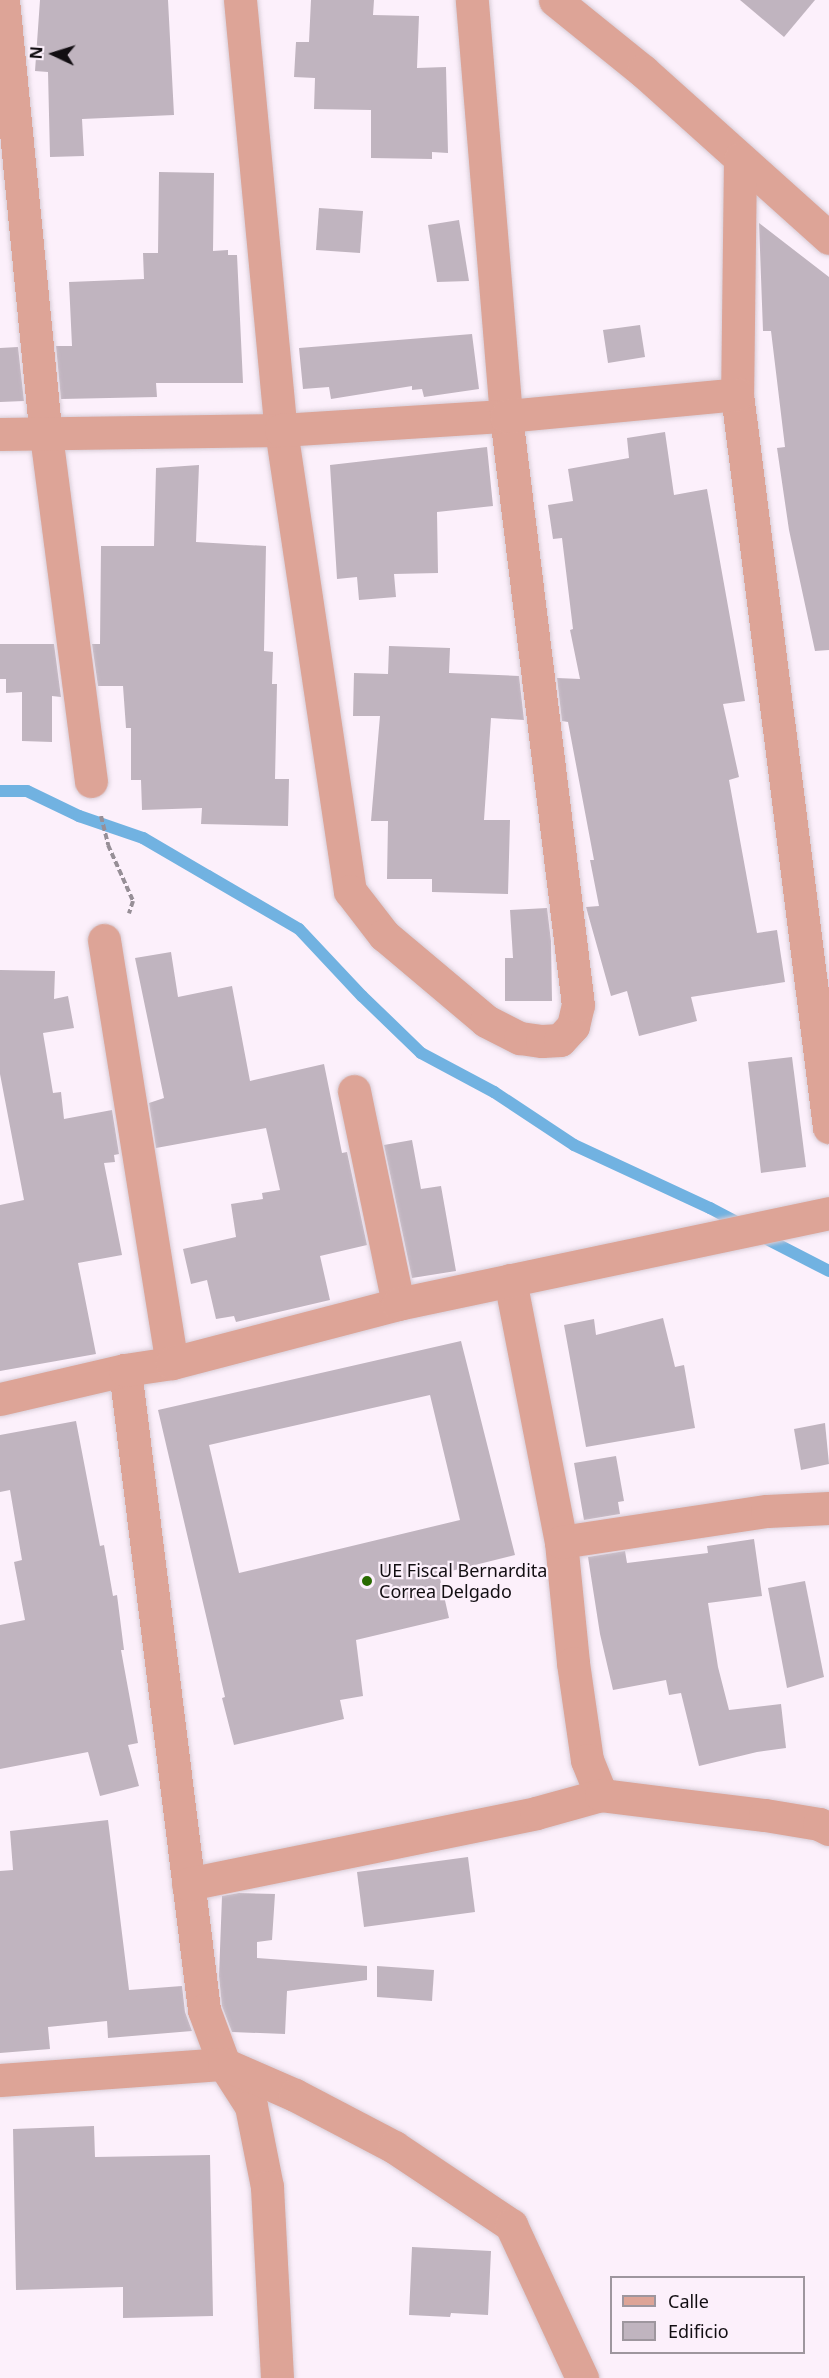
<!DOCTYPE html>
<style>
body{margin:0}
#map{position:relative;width:829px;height:2378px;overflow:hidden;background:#fcf0fb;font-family:"Noto Sans",sans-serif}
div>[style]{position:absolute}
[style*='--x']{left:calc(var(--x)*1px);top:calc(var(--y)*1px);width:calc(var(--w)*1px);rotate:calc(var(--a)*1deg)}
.stream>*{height:12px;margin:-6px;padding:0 6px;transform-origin:6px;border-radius:6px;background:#71b2e1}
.building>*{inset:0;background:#c0b4bf}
.path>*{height:4px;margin-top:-2px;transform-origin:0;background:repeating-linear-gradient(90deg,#978f97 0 6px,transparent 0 9px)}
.roads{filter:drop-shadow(0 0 2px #d7ccd6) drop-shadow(0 0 2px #d7ccd6)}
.street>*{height:33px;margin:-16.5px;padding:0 16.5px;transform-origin:16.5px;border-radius:16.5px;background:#dda497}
.dots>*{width:16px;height:16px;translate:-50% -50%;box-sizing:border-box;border:3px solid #fcf0fb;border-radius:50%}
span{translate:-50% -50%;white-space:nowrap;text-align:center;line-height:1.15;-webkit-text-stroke:4.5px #fcf0fb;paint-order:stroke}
.poi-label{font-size:18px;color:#120e12}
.left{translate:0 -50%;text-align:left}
.legend{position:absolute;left:610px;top:2276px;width:195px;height:78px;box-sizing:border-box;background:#fcf0fb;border:2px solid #9e969e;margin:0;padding:8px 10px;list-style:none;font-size:18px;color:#120e12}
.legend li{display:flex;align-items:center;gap:12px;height:30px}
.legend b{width:30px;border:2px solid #9e969e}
.north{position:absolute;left:24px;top:24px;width:60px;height:60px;-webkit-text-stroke:4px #fcf0fb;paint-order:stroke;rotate:274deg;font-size:16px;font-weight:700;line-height:24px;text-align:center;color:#120e12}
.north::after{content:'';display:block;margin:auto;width:21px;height:27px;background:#120e12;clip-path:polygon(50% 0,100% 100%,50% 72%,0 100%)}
</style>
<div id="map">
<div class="stream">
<div style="--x:0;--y:791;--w:27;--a:0"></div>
<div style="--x:27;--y:791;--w:58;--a:25.7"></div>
<div style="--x:79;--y:816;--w:68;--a:19"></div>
<div style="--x:143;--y:838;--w:75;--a:30.3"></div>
<div style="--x:208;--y:876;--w:105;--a:30.2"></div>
<div style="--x:299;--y:929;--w:92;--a:46.8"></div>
<div style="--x:362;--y:996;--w:82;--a:44"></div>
<div style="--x:421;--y:1053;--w:83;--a:28.1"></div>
<div style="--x:494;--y:1092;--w:96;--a:33.5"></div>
<div style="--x:574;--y:1145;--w:150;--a:24.9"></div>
<div style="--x:710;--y:1208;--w:36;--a:28"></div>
<div style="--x:757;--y:1234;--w:81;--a:27.2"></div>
</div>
<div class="building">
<div style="clip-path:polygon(40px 0,168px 0,174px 115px,82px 119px,84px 156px,50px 157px,48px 72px,35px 71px)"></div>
<div style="clip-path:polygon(311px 0,374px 0,373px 15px,419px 16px,417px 68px,446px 67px,448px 153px,432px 152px,432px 159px,371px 158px,371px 110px,314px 109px,315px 78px,294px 77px,296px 42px,309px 42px)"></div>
<div style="clip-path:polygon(740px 0,815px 0,784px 37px)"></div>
<div style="clip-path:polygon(159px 172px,214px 173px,213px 251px,228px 250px,228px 255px,237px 255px,243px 383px,156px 383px,157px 397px,61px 399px,56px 346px,72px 346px,69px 282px,144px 279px,143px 253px,158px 253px)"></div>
<div style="clip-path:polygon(319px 208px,363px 211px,360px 253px,316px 250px)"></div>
<div style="clip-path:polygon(459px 220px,469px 281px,437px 282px,428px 225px)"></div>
<div style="clip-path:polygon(759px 223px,829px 277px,829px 650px,815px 651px,789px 530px,777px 448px,785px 447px,771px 331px,763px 331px)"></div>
<div style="clip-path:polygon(640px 325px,645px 357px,608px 363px,603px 330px)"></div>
<div style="clip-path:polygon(472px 334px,479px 389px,424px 397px,422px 389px,412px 390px,412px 386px,331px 399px,329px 387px,303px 389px,299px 348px)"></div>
<div style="clip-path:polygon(18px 347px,24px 401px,0 402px,0 348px)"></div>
<div style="clip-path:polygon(665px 432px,674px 495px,707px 489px,745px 701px,723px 704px,739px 777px,729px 780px,757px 933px,777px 930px,785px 982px,691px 997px,697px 1021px,639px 1036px,627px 991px,611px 996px,586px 907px,599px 906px,590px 860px,594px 860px,568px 722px,562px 721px,557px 678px,580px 679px,570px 630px,573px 629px,562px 538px,553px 539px,548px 505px,573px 501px,568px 469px,629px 458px,627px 438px)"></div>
<div style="clip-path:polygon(487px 447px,493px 506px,437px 512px,438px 573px,394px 574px,396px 597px,359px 600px,357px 577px,337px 579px,330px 465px)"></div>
<div style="clip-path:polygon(199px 465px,196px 542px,266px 546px,264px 651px,273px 652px,272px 684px,277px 684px,275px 779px,289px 779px,288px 826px,201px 824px,202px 808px,142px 810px,141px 780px,131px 780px,131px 728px,126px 728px,123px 686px,98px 686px,92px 644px,100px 644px,101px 546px,154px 546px,156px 468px)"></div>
<div style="clip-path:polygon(0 644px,54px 644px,61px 697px,52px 696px,52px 742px,22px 741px,22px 692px,6px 693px,6px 679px,0 679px)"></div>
<div style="clip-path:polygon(389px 646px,450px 648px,449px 673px,519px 676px,524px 720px,491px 718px,484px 820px,510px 820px,508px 894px,432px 892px,432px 879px,387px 879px,388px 821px,371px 821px,380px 716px,353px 716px,354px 673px,388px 674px)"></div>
<div style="clip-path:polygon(547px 908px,551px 941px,552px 1001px,505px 1001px,505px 958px,513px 958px,510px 910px)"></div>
<div style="clip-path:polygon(171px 952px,178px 997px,232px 986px,250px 1081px,324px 1064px,342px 1153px,347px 1152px,367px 1245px,320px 1256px,330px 1300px,236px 1322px,234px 1316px,216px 1319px,207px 1280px,191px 1284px,183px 1249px,236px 1237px,231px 1204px,263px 1199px,262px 1193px,280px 1190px,266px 1128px,156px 1148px,149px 1103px,164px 1098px,135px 958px)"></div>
<div style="clip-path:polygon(0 970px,55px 971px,54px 999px,68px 996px,74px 1028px,43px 1033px,53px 1093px,61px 1092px,64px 1119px,112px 1110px,119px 1154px,114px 1155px,115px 1162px,104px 1163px,122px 1255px,78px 1263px,96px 1354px,0 1371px,0 1205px,24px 1200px,0 1074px)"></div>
<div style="clip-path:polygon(792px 1057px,806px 1167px,761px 1173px,748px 1062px)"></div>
<div style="clip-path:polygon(412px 1140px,421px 1189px,441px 1186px,456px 1271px,412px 1278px,384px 1145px)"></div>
<div style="clip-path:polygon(663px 1318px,675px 1367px,684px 1365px,695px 1428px,586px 1447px,564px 1325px,594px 1319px,596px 1335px)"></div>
<div style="clip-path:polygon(evenodd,461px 1341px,515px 1555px,439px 1574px,449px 1618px,356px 1640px,363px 1696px,340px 1700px,344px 1719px,234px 1745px,222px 1698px,225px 1697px,158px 1410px,461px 1341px,430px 1395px,460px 1520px,239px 1573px,209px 1445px,430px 1395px)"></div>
<div style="clip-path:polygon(76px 1421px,100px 1546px,104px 1545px,113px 1596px,117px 1595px,124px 1650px,121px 1650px,138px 1743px,128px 1745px,139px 1786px,100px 1796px,88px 1752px,0 1769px,0 1625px,25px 1620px,14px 1562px,22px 1560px,10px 1490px,0 1492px,0 1435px)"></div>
<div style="clip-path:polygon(825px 1423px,829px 1464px,801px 1470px,794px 1429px)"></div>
<div style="clip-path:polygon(616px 1456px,624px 1501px,618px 1502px,620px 1514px,584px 1520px,574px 1463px)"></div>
<div style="clip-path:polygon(754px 1539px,762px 1596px,708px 1603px,718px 1667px,729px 1710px,781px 1704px,786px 1748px,757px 1752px,699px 1766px,681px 1693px,669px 1695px,666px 1680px,613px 1690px,600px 1634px,588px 1557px,625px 1551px,627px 1563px,708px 1553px,707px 1546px)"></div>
<div style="clip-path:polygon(805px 1581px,824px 1677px,787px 1688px,768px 1588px)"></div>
<div style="clip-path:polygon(108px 1820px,129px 1990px,182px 1986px,185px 2012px,192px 2031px,108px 2038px,107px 2021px,48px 2027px,50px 2049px,0 2053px,0 1871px,13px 1870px,10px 1831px)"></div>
<div style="clip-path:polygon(468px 1857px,475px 1912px,364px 1927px,357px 1872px)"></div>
<div style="clip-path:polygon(239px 1893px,275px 1894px,272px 1940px,257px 1942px,257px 1958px,367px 1966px,367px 1980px,287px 1991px,285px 2034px,232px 2032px,222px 2006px,219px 1976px,222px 1896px)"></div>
<div style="clip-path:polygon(377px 1966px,434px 1970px,432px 2001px,377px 1997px)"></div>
<div style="clip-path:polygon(94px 2126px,95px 2157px,210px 2155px,213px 2316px,123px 2318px,123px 2287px,16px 2290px,13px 2129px)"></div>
<div style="clip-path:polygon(412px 2247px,491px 2251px,488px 2315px,451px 2313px,450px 2317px,409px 2315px)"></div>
</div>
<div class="path">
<div style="--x:101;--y:816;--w:30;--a:76"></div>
<div style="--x:108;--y:845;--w:61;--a:65.9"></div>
<div style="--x:133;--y:901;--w:13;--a:108"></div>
</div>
<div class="roads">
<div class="street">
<div style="--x:3;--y:0;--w:437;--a:84.4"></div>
<div style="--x:46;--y:435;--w:349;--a:82.6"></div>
<div style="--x:240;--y:0;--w:432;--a:84.6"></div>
<div style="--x:281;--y:430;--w:466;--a:81.5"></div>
<div style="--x:350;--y:891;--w:56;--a:52.3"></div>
<div style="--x:384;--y:935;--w:133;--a:40.1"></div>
<div style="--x:486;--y:1021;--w:38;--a:27"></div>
<div style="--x:520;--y:1038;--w:22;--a:8"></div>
<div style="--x:542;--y:1041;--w:18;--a:-3"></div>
<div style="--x:560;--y:1040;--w:19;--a:-47"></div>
<div style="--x:573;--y:1026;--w:22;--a:-77"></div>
<div style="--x:578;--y:1005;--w:593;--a:-96.97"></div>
<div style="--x:506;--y:416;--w:417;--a:-94.7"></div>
<div style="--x:555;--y:0;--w:113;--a:38.9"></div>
<div style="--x:643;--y:71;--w:250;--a:41.9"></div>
<div style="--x:740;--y:159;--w:235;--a:90.7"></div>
<div style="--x:737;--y:394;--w:739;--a:82.85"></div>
<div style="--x:0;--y:434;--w:281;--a:-0.8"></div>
<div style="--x:281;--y:430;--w:225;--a:-3.6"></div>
<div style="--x:506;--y:416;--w:232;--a:-5.4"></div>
<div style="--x:104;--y:940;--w:428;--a:80.9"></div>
<div style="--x:354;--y:1091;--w:217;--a:78.3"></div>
<div style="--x:510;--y:1280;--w:267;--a:79"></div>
<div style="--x:561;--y:1542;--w:122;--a:84.3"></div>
<div style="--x:573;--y:1663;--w:98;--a:81.8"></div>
<div style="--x:587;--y:1760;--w:38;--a:68"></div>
<div style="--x:125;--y:1370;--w:645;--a:82.96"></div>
<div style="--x:204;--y:2010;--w:58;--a:69.7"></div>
<div style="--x:224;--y:2064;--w:50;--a:57.3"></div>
<div style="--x:251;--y:2106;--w:83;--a:78.8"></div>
<div style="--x:267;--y:2187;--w:191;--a:87"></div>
<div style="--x:0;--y:1399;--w:128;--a:-13.1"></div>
<div style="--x:125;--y:1370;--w:48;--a:-8.5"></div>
<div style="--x:172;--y:1363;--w:234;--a:-14.6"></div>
<div style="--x:398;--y:1304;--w:441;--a:-11.9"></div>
<div style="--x:561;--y:1542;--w:208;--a:-8.6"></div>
<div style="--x:767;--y:1511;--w:62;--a:-2.8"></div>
<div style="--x:188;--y:1884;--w:355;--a:-11.5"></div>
<div style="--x:536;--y:1813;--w:67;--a:-15.5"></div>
<div style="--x:601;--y:1795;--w:165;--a:7"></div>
<div style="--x:765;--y:1815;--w:55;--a:9.5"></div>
<div style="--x:819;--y:1824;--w:11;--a:27"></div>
<div style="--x:0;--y:2080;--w:225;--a:-4.1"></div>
<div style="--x:224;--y:2064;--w:77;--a:23.6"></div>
<div style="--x:295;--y:2095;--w:112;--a:27.7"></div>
<div style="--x:394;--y:2147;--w:141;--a:33.7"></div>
<div style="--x:511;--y:2225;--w:169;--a:65.1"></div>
</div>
</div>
<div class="dots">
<div style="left:367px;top:1581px;background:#296a00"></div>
</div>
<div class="poi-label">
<span class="left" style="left:379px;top:1581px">UE Fiscal Bernardita<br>Correa Delgado</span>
</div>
<ul class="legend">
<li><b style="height:8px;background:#dda497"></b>Calle</li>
<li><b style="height:16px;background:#c0b4bf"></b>Edificio</li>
</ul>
<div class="north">N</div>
</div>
